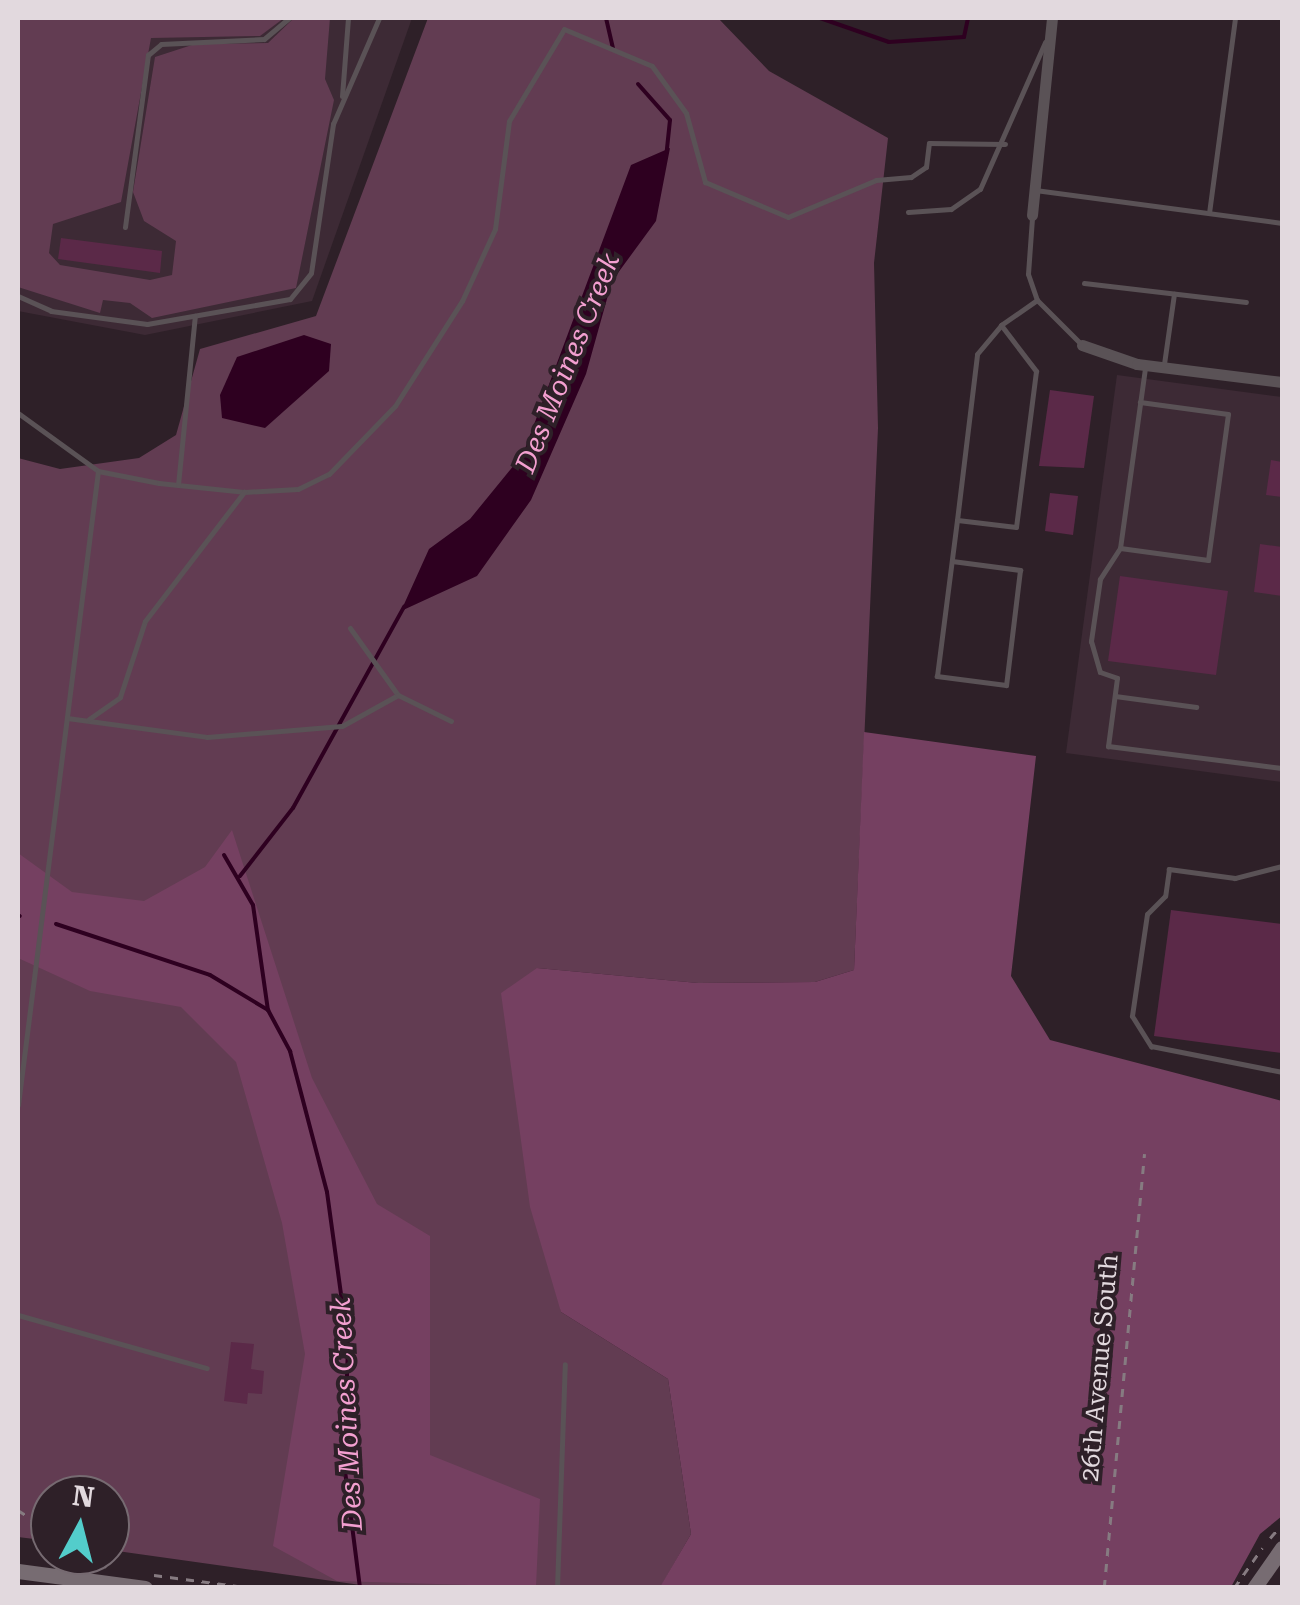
<!DOCTYPE html>
<style>
body{margin:0}
#map{position:relative;width:1300px;height:1605px;overflow:hidden;background:#2e2028;font-family:"Roboto Serif",serif}
div>[style]{position:absolute}
[style*='--x']{left:calc(var(--x)*1px);top:calc(var(--y)*1px);width:calc(var(--w)*1px);rotate:calc(var(--a)*1deg)}
.built>*{inset:0;background:#3d2a35}
.green>*{inset:0;background:#623c52}
.forest>*{inset:0;background:#754061}
.water>*{inset:0;background:#2e0020}
.stream>*{height:4px;margin:-2px;padding:0 2px;transform-origin:2px;border-radius:2px;background:#2e0020}
.building>*{inset:0;background:#5b2948}
.path>*{height:2.5px;margin-top:-1.25px;transform-origin:0;background:repeating-linear-gradient(90deg,#867b81 0 8px,transparent 0 16px)}
.service>*{height:5px;margin:-2.5px;padding:0 2.5px;transform-origin:2.5px;border-radius:2.5px;background:#5a5256}
.minor>*{height:11px;margin:-5.5px;padding:0 5.5px;transform-origin:5.5px;border-radius:5.5px;background:#5a5256}
.secondary>*{height:15px;margin:-7.5px;padding:0 7.5px;transform-origin:7.5px;border-radius:7.5px;background:#776c72}
span{translate:-50% -50%;white-space:nowrap;text-align:center;line-height:1.15;-webkit-text-stroke:8px #2e2028;paint-order:stroke}
.street-label{font-size:25px;color:#e2d9de}
.water-label{font-size:28px;color:#f39fd0;font-style:italic}
.frame{position:absolute;inset:0;border:20px solid #e2d9de;pointer-events:none}
.north{position:absolute;left:30px;top:1475px;width:100px;height:100px;box-sizing:border-box;background:#2e2028;border:2px solid #766a71;border-radius:50%;rotate:7deg;font-size:28px;font-weight:700;line-height:40px;text-align:center;color:#e2d9de}
.north::after{content:'';display:block;margin:auto;width:35px;height:45px;background:#53cdcb;clip-path:polygon(50% 0,100% 100%,50% 72%,0 100%)}
</style>
<div id="map">
<div class="built">
<div style="clip-path:polygon(18px 18px,412px 18px,312px 301px,145px 335px,18px 311px)"></div>
<div style="clip-path:polygon(1117px 375px,1282px 397px,1282px 782px,1066px 753px)"></div>
</div>
<div class="green">
<div style="clip-path:polygon(18px 18px,284px 18px,260px 36px,151px 38px,121px 202px,53px 224px,49px 253px,60px 265px,150px 280px,172px 275px,176px 241px,144px 221px,133px 192px,155px 57px,195px 44px,268px 43px,294px 18px,330px 18px,325px 79px,334px 100px,296px 288px,152px 318px,130px 303px,103px 300px,100px 313px,18px 287px)"></div>
<div style="clip-path:polygon(428px 18px,718px 18px,769px 71px,888px 138px,874px 263px,878px 428px,854px 970px,815px 982px,698px 983px,537px 968px,561px 1312px,668px 1379px,691px 1534px,660px 1588px,382px 1588px,110px 1550px,110px 1495px,50px 1495px,50px 1541px,18px 1537px,18px 458px,60px 469px,139px 458px,176px 435px,200px 349px,316px 316px)"></div>
</div>
<div class="forest">
<div style="clip-path:polygon(864px 732px,1036px 756px,1011px 976px,1050px 1040px,1282px 1101px,1282px 1516px,1260px 1534px,1231px 1587px,660px 1587px,691px 1534px,668px 1379px,561px 1312px,530px 1207px,501px 993px,537px 968px,698px 983px,815px 982px,854px 970px)"></div>
<div style="clip-path:polygon(232px 830px,312px 1078px,377px 1204px,430px 1236px,430px 1455px,540px 1499px,536px 1587px,337px 1581px,273px 1546px,305px 1354px,282px 1223px,236px 1062px,181px 1007px,90px 991px,18px 958px,18px 853px,72px 892px,144px 901px,205px 867px)"></div>
</div>
<div class="water">
<div style="clip-path:polygon(670px 148px,656px 221px,612px 281px,586px 374px,531px 500px,477px 576px,401px 611px,429px 549px,470px 519px,523px 454px,631px 165px)"></div>
<div style="clip-path:polygon(304px 335px,331px 344px,329px 371px,265px 428px,222px 418px,220px 395px,237px 357px)"></div>
</div>
<div class="stream">
<div style="--x:606;--y:18;--w:31;--a:77"></div>
<div style="--x:820;--y:18;--w:73;--a:19.2"></div>
<div style="--x:889;--y:42;--w:75;--a:-3.8"></div>
<div style="--x:964;--y:37;--w:19;--a:-78"></div>
<div style="--x:638;--y:84;--w:48;--a:48.4"></div>
<div style="--x:670;--y:120;--w:31;--a:96"></div>
<div style="--x:224;--y:855;--w:58;--a:59.9"></div>
<div style="--x:253;--y:905;--w:106;--a:81.9"></div>
<div style="--x:268;--y:1010;--w:47;--a:61.8"></div>
<div style="--x:290;--y:1051;--w:146;--a:75.3"></div>
<div style="--x:327;--y:1192;--w:155;--a:82.2"></div>
<div style="--x:348;--y:1346;--w:117;--a:92"></div>
<div style="--x:344;--y:1463;--w:126;--a:82.7"></div>
<div style="--x:240;--y:876;--w:86;--a:-52.1"></div>
<div style="--x:293;--y:808;--w:230;--a:-61.1"></div>
<div style="--x:18;--y:915;--w:2;--a:27"></div>
<div style="--x:56;--y:924;--w:162;--a:18.3"></div>
<div style="--x:210;--y:975;--w:68;--a:31.1"></div>
</div>
<div class="building">
<div style="clip-path:polygon(61px 238px,162px 251px,160px 273px,58px 259px)"></div>
<div style="clip-path:polygon(1050px 390px,1094px 396px,1084px 468px,1039px 466px)"></div>
<div style="clip-path:polygon(1271px 460px,1282px 462px,1282px 497px,1266px 495px)"></div>
<div style="clip-path:polygon(1050px 493px,1078px 496px,1073px 535px,1045px 531px)"></div>
<div style="clip-path:polygon(1260px 544px,1282px 547px,1282px 596px,1254px 592px)"></div>
<div style="clip-path:polygon(1120px 576px,1228px 591px,1216px 675px,1108px 661px)"></div>
<div style="clip-path:polygon(1171px 910px,1282px 924px,1282px 1053px,1154px 1036px)"></div>
<div style="clip-path:polygon(231px 1342px,254px 1344px,251px 1369px,264px 1371px,262px 1394px,248px 1393px,247px 1404px,224px 1401px)"></div>
</div>
<div class="path">
<div style="--x:18;--y:1510;--w:38;--a:33"></div>
<div style="--x:1270;--y:1538;--w:18;--a:-49"></div>
<div style="--x:88;--y:1555;--w:22;--a:32"></div>
<div style="--x:154;--y:1575;--w:99;--a:7.6"></div>
<div style="--x:1104;--y:1588;--w:436;--a:-84.7"></div>
<div style="--x:1234;--y:1588;--w:49;--a:-55"></div>
</div>
<div class="service">
<div style="--x:342;--y:96;--w:78;--a:-85.6"></div>
<div style="--x:1035;--y:190;--w:249;--a:7.6"></div>
<div style="--x:908;--y:212;--w:43;--a:-4"></div>
<div style="--x:951;--y:209;--w:35;--a:-35"></div>
<div style="--x:980;--y:189;--w:161;--a:-66.1"></div>
<div style="--x:1209;--y:213;--w:197;--a:-82.4"></div>
<div style="--x:1032;--y:218;--w:56;--a:94.1"></div>
<div style="--x:1028;--y:274;--w:28;--a:71"></div>
<div style="--x:1037;--y:300;--w:64;--a:45"></div>
<div style="--x:125;--y:227;--w:174;--a:-82.4"></div>
<div style="--x:148;--y:55;--w:17;--a:-40"></div>
<div style="--x:161;--y:44;--w:103;--a:-2.8"></div>
<div style="--x:264;--y:39;--w:33;--a:-40"></div>
<div style="--x:1084;--y:283;--w:163;--a:6.7"></div>
<div style="--x:18;--y:296;--w:36;--a:24"></div>
<div style="--x:51;--y:311;--w:97;--a:7.7"></div>
<div style="--x:147;--y:324;--w:145;--a:-9.9"></div>
<div style="--x:290;--y:299;--w:33;--a:-51"></div>
<div style="--x:311;--y:273;--w:151;--a:-81.6"></div>
<div style="--x:333;--y:124;--w:116;--a:-66.5"></div>
<div style="--x:1001;--y:325;--w:58;--a:52.7"></div>
<div style="--x:1036;--y:371;--w:157;--a:97.3"></div>
<div style="--x:1016;--y:527;--w:59;--a:-173.2"></div>
<div style="--x:957;--y:520;--w:167;--a:-83.1"></div>
<div style="--x:977;--y:354;--w:38;--a:-50"></div>
<div style="--x:1001;--y:325;--w:44;--a:-34.8"></div>
<div style="--x:1164;--y:364;--w:71;--a:-81.9"></div>
<div style="--x:1145;--y:368;--w:182;--a:97.9"></div>
<div style="--x:1120;--y:548;--w:37;--a:123"></div>
<div style="--x:1100;--y:579;--w:63;--a:98.3"></div>
<div style="--x:1091;--y:641;--w:32;--a:74"></div>
<div style="--x:1100;--y:672;--w:18;--a:19"></div>
<div style="--x:1117;--y:678;--w:69;--a:97.5"></div>
<div style="--x:1108;--y:746;--w:175;--a:7.2"></div>
<div style="--x:18;--y:413;--w:99;--a:35.9"></div>
<div style="--x:98;--y:471;--w:62;--a:11.1"></div>
<div style="--x:159;--y:483;--w:85;--a:6"></div>
<div style="--x:244;--y:492;--w:54;--a:-3.2"></div>
<div style="--x:298;--y:489;--w:34;--a:-26"></div>
<div style="--x:329;--y:474;--w:95;--a:-45.9"></div>
<div style="--x:395;--y:406;--w:125;--a:-57.5"></div>
<div style="--x:462;--y:301;--w:79;--a:-65.4"></div>
<div style="--x:495;--y:229;--w:109;--a:-82.6"></div>
<div style="--x:509;--y:121;--w:107;--a:-59.1"></div>
<div style="--x:564;--y:29;--w:95;--a:22.8"></div>
<div style="--x:652;--y:66;--w:58;--a:54.1"></div>
<div style="--x:686;--y:113;--w:72;--a:74.6"></div>
<div style="--x:705;--y:182;--w:90;--a:22.9"></div>
<div style="--x:788;--y:217;--w:95;--a:-22.8"></div>
<div style="--x:876;--y:180;--w:35;--a:-5"></div>
<div style="--x:911;--y:177;--w:18;--a:-34"></div>
<div style="--x:926;--y:167;--w:24;--a:-83"></div>
<div style="--x:929;--y:143;--w:76;--a:0.8"></div>
<div style="--x:178;--y:485;--w:170;--a:-84.3"></div>
<div style="--x:1120;--y:548;--w:89;--a:7.8"></div>
<div style="--x:1208;--y:560;--w:147;--a:-82.2"></div>
<div style="--x:1228;--y:414;--w:89;--a:-172.2"></div>
<div style="--x:952;--y:561;--w:69;--a:7.5"></div>
<div style="--x:1020;--y:570;--w:116;--a:96.9"></div>
<div style="--x:1006;--y:685;--w:70;--a:-172.6"></div>
<div style="--x:937;--y:676;--w:157;--a:-82.7"></div>
<div style="--x:350;--y:628;--w:82;--a:54.4"></div>
<div style="--x:1115;--y:696;--w:82;--a:7.7"></div>
<div style="--x:67;--y:718;--w:141;--a:7.7"></div>
<div style="--x:207;--y:737;--w:135;--a:-4.7"></div>
<div style="--x:342;--y:726;--w:64;--a:-29"></div>
<div style="--x:398;--y:695;--w:59;--a:26.1"></div>
<div style="--x:89;--y:719;--w:38;--a:-35"></div>
<div style="--x:120;--y:697;--w:80;--a:-71.8"></div>
<div style="--x:145;--y:621;--w:163;--a:-52.5"></div>
<div style="--x:1282;--y:866;--w:49;--a:165.7"></div>
<div style="--x:1235;--y:878;--w:67;--a:-172.2"></div>
<div style="--x:1169;--y:869;--w:27;--a:98"></div>
<div style="--x:1165;--y:896;--w:25;--a:135"></div>
<div style="--x:1147;--y:914;--w:103;--a:98.4"></div>
<div style="--x:1132;--y:1016;--w:36;--a:58"></div>
<div style="--x:1151;--y:1046;--w:134;--a:11.2"></div>
<div style="--x:18;--y:1105;--w:639;--a:-82.81"></div>
<div style="--x:18;--y:1315;--w:196;--a:15.7"></div>
<div style="--x:557;--y:1588;--w:224;--a:-88"></div>
</div>
<div class="minor">
<div style="--x:1032;--y:215;--w:198;--a:-84.2"></div>
<div style="--x:1082;--y:345;--w:58;--a:19.1"></div>
<div style="--x:1137;--y:364;--w:146;--a:7.1"></div>
</div>
<div class="secondary">
<div style="--x:18;--y:1571;--w:128;--a:7.6"></div>
<div style="--x:1254;--y:1588;--w:49;--a:-55"></div>
</div>
<div class="street-label">
<span style="left:1100px;top:1368px;rotate:-85deg">26th Avenue South</span>
</div>
<div class="water-label">
<span style="left:568px;top:363px;rotate:-68deg">Des Moines Creek</span>
<span style="left:347px;top:1414px;rotate:-93deg">Des Moines Creek</span>
</div>
<div class="frame"></div>
<div class="north">N</div>
</div>
